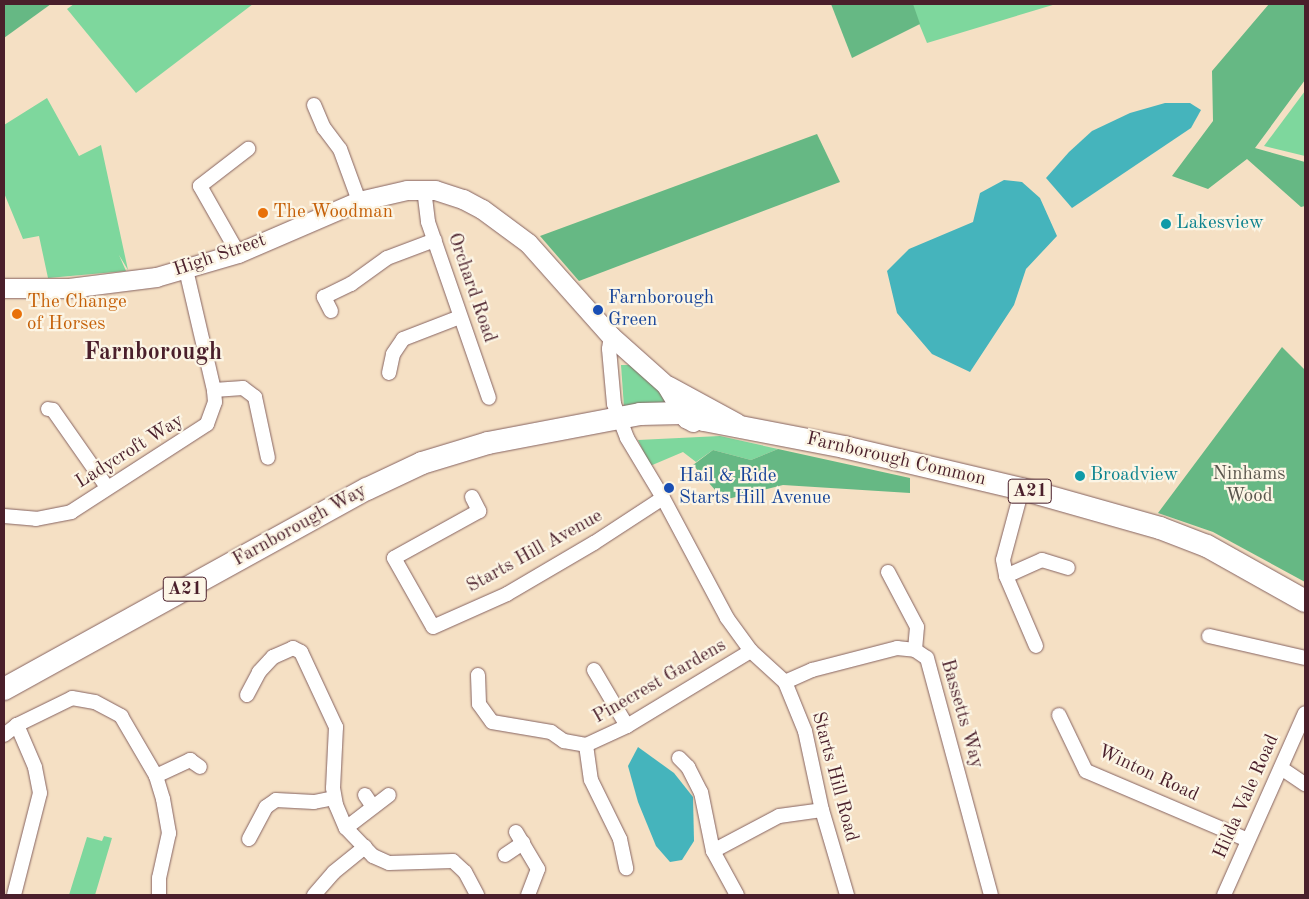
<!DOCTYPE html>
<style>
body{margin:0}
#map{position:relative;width:1309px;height:899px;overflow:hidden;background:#f5e0c4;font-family:"Old Standard TT",serif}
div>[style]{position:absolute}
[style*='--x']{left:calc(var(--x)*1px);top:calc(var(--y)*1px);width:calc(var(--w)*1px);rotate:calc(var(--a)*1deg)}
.green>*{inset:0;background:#7ed79d}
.forest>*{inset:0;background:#66b884}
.water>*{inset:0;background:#45b4bc}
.roads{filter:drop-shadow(0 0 1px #866361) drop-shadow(0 0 1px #866361)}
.minor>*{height:14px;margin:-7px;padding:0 7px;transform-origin:7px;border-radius:7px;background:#fff}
.secondary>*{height:19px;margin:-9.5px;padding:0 9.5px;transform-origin:9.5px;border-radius:9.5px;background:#fff}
.trunk>*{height:22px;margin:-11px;padding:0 11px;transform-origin:11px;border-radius:11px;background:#fff}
.dots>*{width:14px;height:14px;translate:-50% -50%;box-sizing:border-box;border:2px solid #fcf5e5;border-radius:50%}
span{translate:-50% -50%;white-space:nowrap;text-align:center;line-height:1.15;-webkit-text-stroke:4.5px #fcf5e5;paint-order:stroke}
.shield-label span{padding:1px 4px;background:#fcf5e5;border:1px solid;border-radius:4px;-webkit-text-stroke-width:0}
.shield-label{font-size:18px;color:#4a1f2b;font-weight:700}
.food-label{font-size:19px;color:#c56008}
.left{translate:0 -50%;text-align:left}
.culture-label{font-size:19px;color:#0d838f}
.street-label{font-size:19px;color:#4a1f2b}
.transit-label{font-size:19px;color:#164399}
.park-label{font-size:19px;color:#5a564d}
.district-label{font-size:24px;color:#4a1f2b;font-weight:700}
.frame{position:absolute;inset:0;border:5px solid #4a1f2b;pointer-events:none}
</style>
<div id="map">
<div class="green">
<div style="clip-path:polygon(74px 4px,253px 4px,136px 93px,67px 9px)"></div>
<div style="clip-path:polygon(911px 4px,1056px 4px,927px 43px)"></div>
<div style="clip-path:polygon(1305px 91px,1305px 156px,1264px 146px)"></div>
<div style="clip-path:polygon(47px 98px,79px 156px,101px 145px,128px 270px,119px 255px,126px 271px,48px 278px,39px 236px,23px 239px,4px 193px,4px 125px)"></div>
<div style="clip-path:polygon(621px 365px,630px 365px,672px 401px,669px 407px,624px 407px)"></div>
<div style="clip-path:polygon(720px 436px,778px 449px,751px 460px,713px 450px,696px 462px,683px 452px,650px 466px,638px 440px)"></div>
<div style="clip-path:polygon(104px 836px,112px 838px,95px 895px,69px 895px,87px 837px,102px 841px)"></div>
</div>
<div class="forest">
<div style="clip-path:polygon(4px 4px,51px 4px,4px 38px)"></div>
<div style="clip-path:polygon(831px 4px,913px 4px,920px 24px,852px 58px)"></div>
<div style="clip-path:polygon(1269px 4px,1305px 4px,1305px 80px,1255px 148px,1305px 162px,1305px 206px,1301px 207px,1247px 159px,1208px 189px,1172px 176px,1213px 121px,1212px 71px)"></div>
<div style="clip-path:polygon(817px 134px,840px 182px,579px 281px,540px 236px)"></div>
<div style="clip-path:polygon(1282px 347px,1305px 370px,1305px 582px,1213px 532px,1158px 513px)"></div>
<div style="clip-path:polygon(778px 449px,910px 478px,910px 493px,783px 485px,724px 500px,693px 465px,713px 450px,751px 460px)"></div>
</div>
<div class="water">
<div style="clip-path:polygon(1165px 103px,1190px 103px,1201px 110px,1191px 128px,1072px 208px,1046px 178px,1069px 152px,1092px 131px,1130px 113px)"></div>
<div style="clip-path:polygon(1004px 180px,1022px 182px,1040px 198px,1057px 236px,1026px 269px,1014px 305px,970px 372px,932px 354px,897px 313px,887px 271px,909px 249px,973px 222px,980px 193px)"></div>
<div style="clip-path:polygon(638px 747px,674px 773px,693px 797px,694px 841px,682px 860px,670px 862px,656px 846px,638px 802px,628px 766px)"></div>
</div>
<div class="roads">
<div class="minor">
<div style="--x:314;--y:105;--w:25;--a:67"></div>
<div style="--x:324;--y:128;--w:26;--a:53"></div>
<div style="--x:340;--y:149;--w:55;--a:69.9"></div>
<div style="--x:424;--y:189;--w:33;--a:83"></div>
<div style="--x:428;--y:222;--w:186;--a:70.9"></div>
<div style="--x:238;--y:253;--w:77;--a:-119.6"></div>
<div style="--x:200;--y:186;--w:61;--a:-37.6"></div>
<div style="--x:331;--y:311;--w:16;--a:-117"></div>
<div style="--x:324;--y:297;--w:30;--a:-26"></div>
<div style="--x:351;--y:284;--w:44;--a:-35.8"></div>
<div style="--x:387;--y:258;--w:51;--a:-20.6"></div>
<div style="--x:611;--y:336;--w:13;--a:99"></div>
<div style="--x:609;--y:349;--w:55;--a:84.8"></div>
<div style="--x:614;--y:404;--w:36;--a:69"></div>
<div style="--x:627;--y:438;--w:70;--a:59"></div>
<div style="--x:663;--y:498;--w:136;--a:61.9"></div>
<div style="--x:727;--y:618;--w:41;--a:54"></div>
<div style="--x:751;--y:651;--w:46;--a:42.4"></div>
<div style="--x:785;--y:682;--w:53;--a:67.8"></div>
<div style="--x:805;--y:731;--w:81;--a:77.9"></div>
<div style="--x:822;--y:810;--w:89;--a:73.6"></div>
<div style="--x:389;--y:373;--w:19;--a:-78"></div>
<div style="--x:393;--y:354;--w:18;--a:-56"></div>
<div style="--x:403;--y:339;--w:61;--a:-21.1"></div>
<div style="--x:214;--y:390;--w:29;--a:-4"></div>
<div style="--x:243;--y:388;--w:15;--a:37"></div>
<div style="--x:255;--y:397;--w:62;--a:78"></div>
<div style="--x:48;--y:409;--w:5;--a:11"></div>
<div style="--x:53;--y:410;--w:94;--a:55"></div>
<div style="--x:1022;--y:489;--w:73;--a:105"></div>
<div style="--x:1003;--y:560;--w:16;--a:79"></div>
<div style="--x:1006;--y:576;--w:76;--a:66.8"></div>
<div style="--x:472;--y:497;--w:16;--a:63"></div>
<div style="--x:479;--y:511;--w:97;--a:151.1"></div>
<div style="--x:394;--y:558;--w:79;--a:60.5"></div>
<div style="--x:433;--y:627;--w:81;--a:-24"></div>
<div style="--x:507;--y:594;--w:101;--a:-30.4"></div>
<div style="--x:594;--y:543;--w:82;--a:-33.1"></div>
<div style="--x:4;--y:516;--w:32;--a:5"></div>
<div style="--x:36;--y:519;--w:36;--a:-11"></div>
<div style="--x:71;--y:512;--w:162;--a:-32.9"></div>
<div style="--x:207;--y:424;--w:23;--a:-70"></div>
<div style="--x:215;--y:402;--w:12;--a:-95"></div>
<div style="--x:214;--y:390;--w:123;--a:-103.1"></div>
<div style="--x:888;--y:572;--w:62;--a:62.2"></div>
<div style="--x:917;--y:627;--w:23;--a:95"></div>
<div style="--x:1006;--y:576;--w:39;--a:-24"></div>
<div style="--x:1042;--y:560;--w:27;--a:17"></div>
<div style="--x:1209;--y:636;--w:98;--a:12.9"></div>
<div style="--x:594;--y:670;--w:65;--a:59.5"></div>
<div style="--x:478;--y:675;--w:29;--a:88"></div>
<div style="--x:479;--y:704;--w:22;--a:54"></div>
<div style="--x:492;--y:722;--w:60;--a:9.6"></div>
<div style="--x:551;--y:732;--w:16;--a:35"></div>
<div style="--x:564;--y:741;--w:22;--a:10"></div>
<div style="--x:586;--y:745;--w:45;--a:-24.9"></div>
<div style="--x:627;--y:726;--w:145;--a:-31.2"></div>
<div style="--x:785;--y:682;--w:30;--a:-24"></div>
<div style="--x:812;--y:670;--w:88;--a:-14.5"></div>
<div style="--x:897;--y:648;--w:18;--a:6"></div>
<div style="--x:915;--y:650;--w:14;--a:34"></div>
<div style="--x:927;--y:658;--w:245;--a:74.9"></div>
<div style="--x:247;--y:695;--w:26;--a:-62"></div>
<div style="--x:259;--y:672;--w:21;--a:-47"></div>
<div style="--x:273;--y:657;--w:22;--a:-24"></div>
<div style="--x:293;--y:648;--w:9;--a:27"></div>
<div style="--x:301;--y:652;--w:83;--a:65"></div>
<div style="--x:336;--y:727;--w:61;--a:92.8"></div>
<div style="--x:333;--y:788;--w:17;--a:80"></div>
<div style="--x:336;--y:805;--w:25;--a:67"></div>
<div style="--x:346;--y:828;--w:39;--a:46"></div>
<div style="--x:373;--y:856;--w:17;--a:24"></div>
<div style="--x:389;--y:863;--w:64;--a:-1.8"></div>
<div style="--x:453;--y:861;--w:16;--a:43"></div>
<div style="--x:465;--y:872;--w:26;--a:62"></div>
<div style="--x:1059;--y:715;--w:62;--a:64.3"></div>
<div style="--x:1086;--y:771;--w:176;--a:23.1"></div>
<div style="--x:4;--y:735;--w:16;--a:-38"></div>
<div style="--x:17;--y:725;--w:61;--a:-26.1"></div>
<div style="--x:72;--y:698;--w:23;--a:10"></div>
<div style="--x:95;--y:702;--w:30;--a:28"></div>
<div style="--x:121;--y:716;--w:69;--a:59.7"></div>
<div style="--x:156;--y:776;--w:24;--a:73"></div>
<div style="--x:163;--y:799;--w:35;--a:80"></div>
<div style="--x:169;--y:833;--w:46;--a:102.5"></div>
<div style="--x:159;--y:878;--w:17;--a:90"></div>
<div style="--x:586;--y:745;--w:35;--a:82"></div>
<div style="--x:591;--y:780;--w:66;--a:63.8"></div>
<div style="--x:620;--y:839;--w:30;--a:78"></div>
<div style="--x:679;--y:758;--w:13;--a:45"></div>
<div style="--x:688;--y:767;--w:28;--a:63"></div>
<div style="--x:701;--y:792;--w:60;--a:78.5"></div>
<div style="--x:713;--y:851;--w:50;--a:61.4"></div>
<div style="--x:1281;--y:768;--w:29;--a:34"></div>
<div style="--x:156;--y:776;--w:38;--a:-25"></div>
<div style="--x:190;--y:760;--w:12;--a:35"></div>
<div style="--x:365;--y:795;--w:14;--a:56"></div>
<div style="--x:346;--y:828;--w:54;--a:-37.5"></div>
<div style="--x:516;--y:832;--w:43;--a:59.3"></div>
<div style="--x:538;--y:869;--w:28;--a:111"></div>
<div style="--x:249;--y:839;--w:36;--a:-62"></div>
<div style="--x:266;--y:807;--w:12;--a:-35"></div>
<div style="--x:276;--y:800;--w:38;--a:3"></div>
<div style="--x:314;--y:802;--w:20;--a:-11"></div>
<div style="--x:713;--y:851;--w:75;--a:-27.9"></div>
<div style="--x:779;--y:816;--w:43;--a:-7.9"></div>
<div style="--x:505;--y:855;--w:22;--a:-34"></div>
<div style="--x:14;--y:895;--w:105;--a:-75.7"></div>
<div style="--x:40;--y:793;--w:26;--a:-101"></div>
<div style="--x:35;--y:767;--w:46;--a:-113.2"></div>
<div style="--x:314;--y:895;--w:30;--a:-49"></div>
<div style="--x:334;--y:872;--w:40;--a:-39"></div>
<div style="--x:1224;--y:895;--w:199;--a:-66"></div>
</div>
<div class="secondary">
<div style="--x:4;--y:288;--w:65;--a:0"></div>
<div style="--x:69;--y:288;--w:88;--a:-7.2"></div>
<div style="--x:156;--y:277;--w:85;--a:-16.3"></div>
<div style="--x:238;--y:253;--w:132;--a:-23.3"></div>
<div style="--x:359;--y:201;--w:49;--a:-12.9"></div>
<div style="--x:407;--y:190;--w:28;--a:0"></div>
<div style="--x:435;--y:190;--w:29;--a:18"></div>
<div style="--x:463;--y:199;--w:21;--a:28"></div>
<div style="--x:482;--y:209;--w:57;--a:36.5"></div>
<div style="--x:528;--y:243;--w:125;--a:48.3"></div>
<div style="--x:611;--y:336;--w:74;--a:41.7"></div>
<div style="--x:666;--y:385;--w:39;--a:59"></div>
<div style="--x:686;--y:418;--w:8;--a:30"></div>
<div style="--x:669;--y:386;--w:77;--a:28.6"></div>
</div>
<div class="trunk">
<div style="--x:4;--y:689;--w:414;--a:-28.9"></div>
<div style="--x:367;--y:489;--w:61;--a:-25.3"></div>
<div style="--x:422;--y:463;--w:69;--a:-16.9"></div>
<div style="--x:488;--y:443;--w:155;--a:-10.8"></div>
<div style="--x:640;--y:414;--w:43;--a:-1.3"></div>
<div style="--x:683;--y:413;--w:22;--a:18"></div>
<div style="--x:704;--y:420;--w:143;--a:10.9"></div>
<div style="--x:844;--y:447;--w:183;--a:13.3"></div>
<div style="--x:1022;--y:489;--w:143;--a:15.8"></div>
<div style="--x:1160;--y:528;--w:50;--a:21"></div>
<div style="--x:1207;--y:546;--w:112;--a:29.3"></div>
</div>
</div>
<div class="dots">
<div style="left:263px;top:213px;background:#e8710a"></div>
<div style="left:1166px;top:224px;background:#0f9aa8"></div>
<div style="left:598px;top:310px;background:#1a4fb4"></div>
<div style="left:17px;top:314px;background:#e8710a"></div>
<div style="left:1080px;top:476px;background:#0f9aa8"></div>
<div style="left:669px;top:488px;background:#1a4fb4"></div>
</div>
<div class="shield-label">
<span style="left:1030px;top:491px">A21</span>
<span style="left:185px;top:589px">A21</span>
</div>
<div class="food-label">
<span class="left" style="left:273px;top:213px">The Woodman</span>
<span class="left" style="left:27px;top:314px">The Change<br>of Horses</span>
</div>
<div class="culture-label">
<span class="left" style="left:1176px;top:224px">Lakesview</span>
<span class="left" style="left:1090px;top:476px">Broadview</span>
</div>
<div class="street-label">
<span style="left:220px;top:256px;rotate:-19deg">High Street</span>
<span style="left:471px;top:288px;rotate:71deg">Orchard Road</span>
<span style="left:130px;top:452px;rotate:-32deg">Ladycroft Way</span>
<span style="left:896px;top:460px;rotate:13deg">Farnborough Common</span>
<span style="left:300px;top:526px;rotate:-29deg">Farnborough Way</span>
<span style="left:535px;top:552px;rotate:-29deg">Starts Hill Avenue</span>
<span style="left:660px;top:682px;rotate:-30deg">Pinecrest Gardens</span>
<span style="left:961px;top:714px;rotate:74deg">Bassetts Way</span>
<span style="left:1148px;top:774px;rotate:25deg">Winton Road</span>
<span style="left:834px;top:777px;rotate:75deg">Starts Hill Road</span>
<span style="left:1247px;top:797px;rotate:-66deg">Hilda Vale Road</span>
</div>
<div class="transit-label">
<span class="left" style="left:608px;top:310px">Farnborough<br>Green</span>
<span class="left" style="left:679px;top:488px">Hail &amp; Ride<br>Starts Hill Avenue</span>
</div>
<div class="park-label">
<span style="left:1249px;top:486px">Ninhams<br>Wood</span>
</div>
<div class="district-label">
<span style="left:153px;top:354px">Farnborough</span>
</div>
<div class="frame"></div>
</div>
